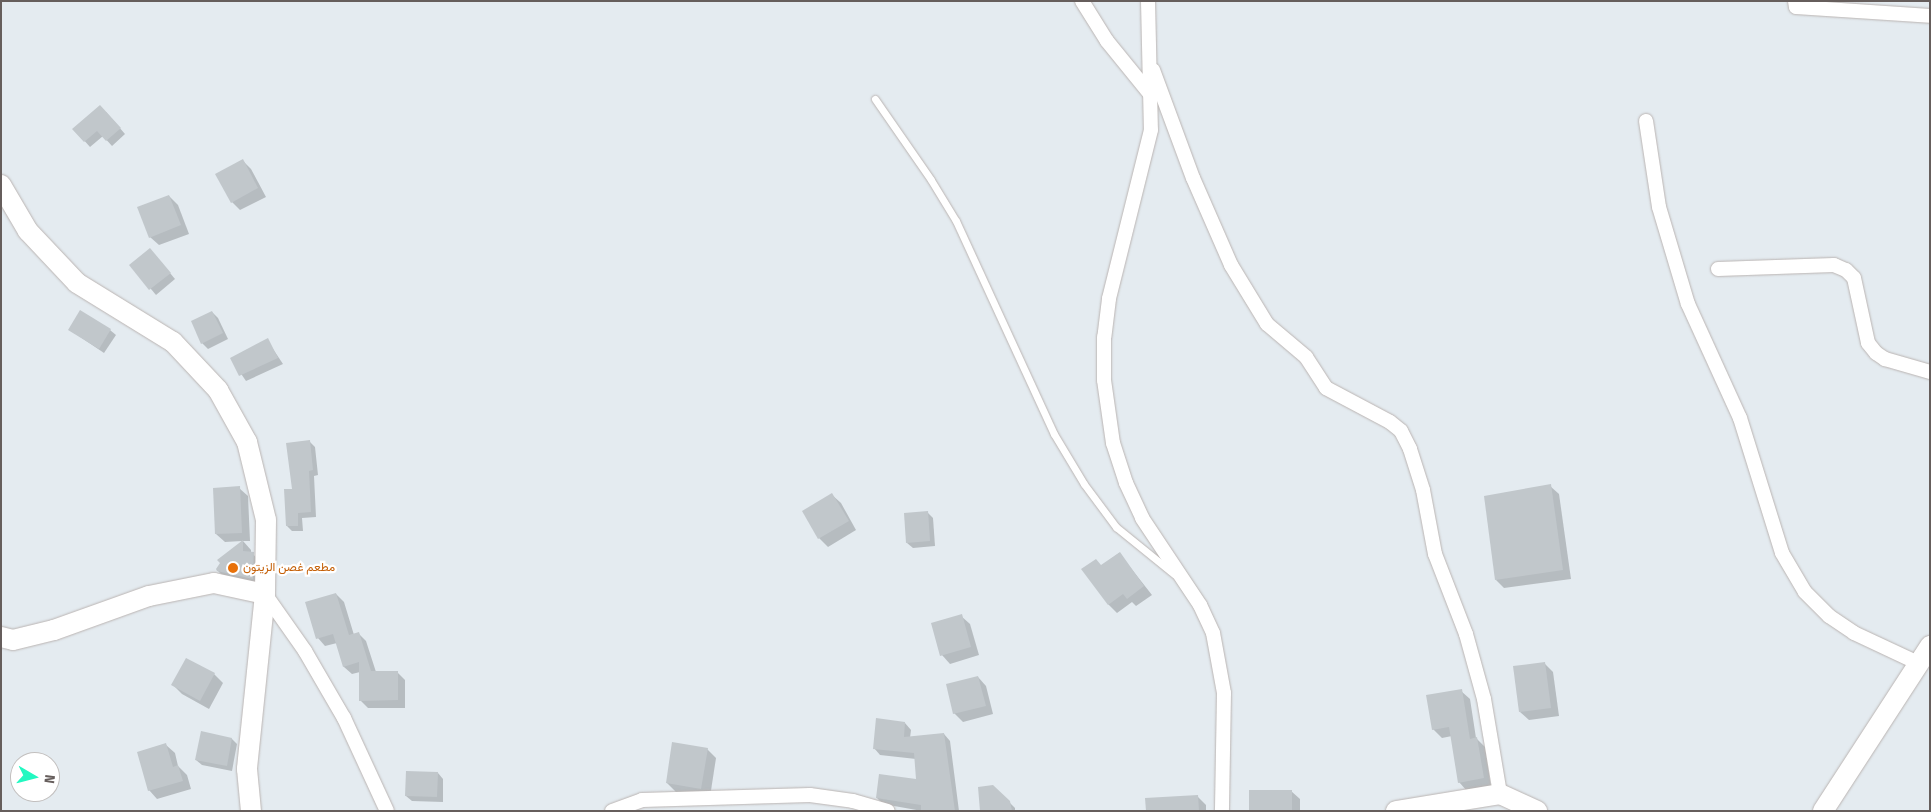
<!DOCTYPE html>
<meta charset="utf-8">
<style>
body{margin:0}
#map{position:relative;width:1931px;height:812px;overflow:hidden;background:#e4ebf0;font-family:"Fira Sans Condensed",Vazirmatn,sans-serif}
div>[style]{position:absolute}
[style*='--x']{left:calc(var(--x)*1px);top:calc(var(--y)*1px);width:calc(var(--w)*1px);rotate:calc(var(--a)*1deg)}
.shadow>*{inset:0;background:#0003}
.building>*{inset:0;background:#c1c7cb}
.roads{filter:drop-shadow(0 0 1px #bab4b2) drop-shadow(0 0 1px #bab4b2)}
.lane>*{height:7px;margin:-3.5px;padding:0 3.5px;transform-origin:3.5px;border-radius:3.5px;background:#fff}
.street>*{height:14px;margin:-7px;padding:0 7px;transform-origin:7px;border-radius:7px;background:#fff}
.secondary>*{height:20px;margin:-10px;padding:0 10px;transform-origin:10px;border-radius:10px;background:#fff}
.dots>*{width:14px;height:14px;translate:-50% -50%;box-sizing:border-box;border:2px solid #fff;border-radius:50%}
span{translate:-50% -50%;white-space:nowrap;text-align:center;line-height:1.15;-webkit-text-stroke:4.5px #fff;paint-order:stroke}
.food-label{font-size:12px;color:#c56008}
.left{translate:0 -50%;text-align:left}
.frame{position:absolute;inset:0;border:2px solid #665e5c;pointer-events:none}
.north{position:absolute;left:10px;top:752px;width:50px;height:50px;box-sizing:border-box;background:#fff;border:1px solid #c2bfbe;border-radius:50%;rotate:98deg;font-size:14px;font-weight:700;line-height:20px;text-align:center;color:#665e5c}
.north::after{content:'';display:block;margin:auto;width:18px;height:22px;background:#22f8c1;clip-path:polygon(50% 0,100% 100%,50% 72%,0 100%)}
</style>
<div id="map">
<div class="shadow">
<div style="clip-path:polygon(106px 112px,125px 134px,112px 146px,103px 136px,90px 147px,74px 129px)"></div>
<div style="clip-path:polygon(243px 161px,251px 169px,266px 197px,240px 210px,232px 202px)"></div>
<div style="clip-path:polygon(169px 196px,178px 205px,189px 234px,159px 245px,150px 237px)"></div>
<div style="clip-path:polygon(155px 255px,175px 279px,156px 295px,131px 265px)"></div>
<div style="clip-path:polygon(212px 312px,218px 318px,228px 339px,208px 349px,202px 343px)"></div>
<div style="clip-path:polygon(70px 330px,110px 330px,116px 335px,104px 353px)"></div>
<div style="clip-path:polygon(267px 340px,283px 364px,246px 381px,231px 359px)"></div>
<div style="clip-path:polygon(309px 441px,315px 447px,318px 475px,314px 476px,316px 517px,302px 518px,303px 531px,292px 531px,287px 526px,293px 490px)"></div>
<div style="clip-path:polygon(1550px 486px,1559px 494px,1571px 579px,1504px 588px,1496px 580px)"></div>
<div style="clip-path:polygon(239px 488px,248px 496px,250px 541px,243px 541px,251px 550px,251px 553px,262px 562px,261px 587px,227px 580px,218px 571px,242px 541px,225px 542px,216px 534px)"></div>
<div style="clip-path:polygon(832px 495px,841px 503px,856px 530px,828px 547px,819px 538px,804px 512px)"></div>
<div style="clip-path:polygon(928px 513px,933px 518px,935px 546px,913px 548px,907px 543px)"></div>
<div style="clip-path:polygon(1119px 553px,1152px 595px,1136px 606px,1132px 602px,1117px 613px,1108px 604px,1102px 566px)"></div>
<div style="clip-path:polygon(336px 594px,344px 602px,354px 635px,358px 633px,366px 641px,376px 672px,397px 672px,405px 680px,405px 708px,368px 708px,360px 700px,360px 672px,352px 674px,344px 667px,337px 643px,325px 646px,318px 638px)"></div>
<div style="clip-path:polygon(961px 616px,970px 624px,979px 655px,950px 664px,942px 655px)"></div>
<div style="clip-path:polygon(1544px 663px,1553px 672px,1559px 716px,1529px 720px,1520px 712px)"></div>
<div style="clip-path:polygon(214px 674px,223px 683px,209px 709px,182px 694px,173px 685px)"></div>
<div style="clip-path:polygon(978px 677px,986px 686px,993px 714px,963px 722px,954px 713px)"></div>
<div style="clip-path:polygon(1461px 691px,1470px 699px,1476px 738px,1485px 747px,1491px 787px,1467px 791px,1459px 782px,1452px 736px,1442px 738px,1433px 729px)"></div>
<div style="clip-path:polygon(905px 723px,911px 730px,910px 738px,944px 734px,950px 741px,959px 811px,922px 811px,883px 804px,877px 798px,918px 780px,916px 759px,880px 755px,874px 748px)"></div>
<div style="clip-path:polygon(202px 733px,232px 739px,237px 744px,232px 771px,202px 765px,196px 760px)"></div>
<div style="clip-path:polygon(166px 745px,175px 753px,178px 766px,187px 775px,191px 789px,157px 799px,149px 790px)"></div>
<div style="clip-path:polygon(707px 749px,716px 758px,710px 797px,676px 792px,667px 783px)"></div>
<div style="clip-path:polygon(438px 773px,443px 779px,443px 802px,412px 801px,406px 796px)"></div>
<div style="clip-path:polygon(1291px 791px,1300px 799px,1300px 811px,1251px 811px)"></div>
<div style="clip-path:polygon(1197px 796px,1206px 805px,1206px 811px,1147px 811px)"></div>
<div style="clip-path:polygon(1009px 802px,1015px 808px,1015px 811px,981px 811px)"></div>
</div>
<div class="building">
<div style="clip-path:polygon(100px 105px,121px 128px,106px 141px,97px 131px,84px 142px,72px 129px)"></div>
<div style="clip-path:polygon(243px 159px,258px 188px,231px 203px,215px 174px)"></div>
<div style="clip-path:polygon(169px 195px,181px 225px,149px 238px,137px 207px)"></div>
<div style="clip-path:polygon(150px 248px,171px 273px,149px 290px,129px 265px)"></div>
<div style="clip-path:polygon(80px 310px,111px 329px,99px 349px,68px 330px)"></div>
<div style="clip-path:polygon(212px 311px,223px 333px,201px 344px,191px 321px)"></div>
<div style="clip-path:polygon(268px 338px,278px 358px,239px 376px,230px 358px)"></div>
<div style="clip-path:polygon(310px 440px,313px 470px,309px 471px,311px 512px,298px 513px,298px 526px,286px 526px,284px 489px,292px 489px,286px 443px)"></div>
<div style="clip-path:polygon(1551px 484px,1563px 570px,1495px 580px,1484px 496px)"></div>
<div style="clip-path:polygon(240px 486px,242px 533px,215px 534px,213px 488px)"></div>
<div style="clip-path:polygon(832px 493px,849px 521px,818px 539px,802px 511px)"></div>
<div style="clip-path:polygon(928px 511px,930px 541px,906px 543px,904px 513px)"></div>
<div style="clip-path:polygon(243px 540px,243px 551px,254px 552px,253px 579px,217px 571px,216px 569px,220px 563px,217px 560px)"></div>
<div style="clip-path:polygon(1120px 552px,1144px 586px,1127px 599px,1123px 594px,1108px 605px,1081px 569px,1096px 559px,1101px 565px)"></div>
<div style="clip-path:polygon(336px 593px,349px 635px,359px 632px,371px 671px,398px 671px,398px 700px,359px 701px,359px 662px,343px 667px,333px 634px,316px 639px,305px 602px)"></div>
<div style="clip-path:polygon(962px 614px,971px 647px,940px 656px,931px 623px)"></div>
<div style="clip-path:polygon(186px 658px,215px 673px,200px 701px,171px 685px)"></div>
<div style="clip-path:polygon(1545px 662px,1551px 708px,1519px 712px,1513px 666px)"></div>
<div style="clip-path:polygon(978px 676px,986px 706px,953px 714px,946px 684px)"></div>
<div style="clip-path:polygon(1462px 689px,1470px 739px,1477px 737px,1484px 778px,1458px 783px,1449px 727px,1432px 730px,1426px 695px)"></div>
<div style="clip-path:polygon(876px 718px,905px 722px,904px 737px,944px 733px,955px 811px,921px 811px,921px 805px,876px 798px,879px 774px,916px 779px,914px 753px,873px 749px)"></div>
<div style="clip-path:polygon(201px 731px,232px 738px,227px 766px,195px 760px)"></div>
<div style="clip-path:polygon(672px 742px,708px 748px,701px 789px,666px 783px)"></div>
<div style="clip-path:polygon(166px 743px,173px 767px,178px 765px,183px 781px,148px 791px,137px 752px)"></div>
<div style="clip-path:polygon(406px 771px,438px 772px,437px 797px,405px 796px)"></div>
<div style="clip-path:polygon(993px 785px,1010px 801px,1012px 811px,980px 811px,978px 787px)"></div>
<div style="clip-path:polygon(1249px 790px,1292px 790px,1292px 811px,1249px 811px)"></div>
<div style="clip-path:polygon(1198px 795px,1199px 811px,1146px 811px,1145px 798px)"></div>
</div>
<div class="roads">
<div class="lane">
<div style="--x:875;--y:99;--w:98;--a:55.3"></div>
<div style="--x:931;--y:180;--w:48;--a:58.6"></div>
<div style="--x:956;--y:221;--w:234;--a:65.3"></div>
<div style="--x:1054;--y:434;--w:58;--a:59"></div>
<div style="--x:1084;--y:484;--w:54;--a:53.3"></div>
<div style="--x:1116;--y:527;--w:75;--a:39"></div>
</div>
<div class="street">
<div style="--x:1082;--y:1;--w:47;--a:58"></div>
<div style="--x:1107;--y:41;--w:68;--a:50.9"></div>
<div style="--x:1148;--y:1;--w:129;--a:88.7"></div>
<div style="--x:1151;--y:130;--w:174;--a:104"></div>
<div style="--x:1109;--y:299;--w:38;--a:97"></div>
<div style="--x:1104;--y:337;--w:43;--a:90"></div>
<div style="--x:1104;--y:380;--w:64;--a:81.9"></div>
<div style="--x:1113;--y:443;--w:42;--a:72"></div>
<div style="--x:1126;--y:483;--w:38;--a:65"></div>
<div style="--x:1142;--y:518;--w:105;--a:56.3"></div>
<div style="--x:1200;--y:605;--w:31;--a:65"></div>
<div style="--x:1213;--y:633;--w:61;--a:79.6"></div>
<div style="--x:1224;--y:693;--w:118;--a:91"></div>
<div style="--x:1795;--y:1;--w:6;--a:81"></div>
<div style="--x:1796;--y:7;--w:134;--a:3.8"></div>
<div style="--x:1153;--y:70;--w:115;--a:69.7"></div>
<div style="--x:1193;--y:178;--w:95;--a:66.4"></div>
<div style="--x:1231;--y:265;--w:69;--a:58.6"></div>
<div style="--x:1267;--y:324;--w:51;--a:40.2"></div>
<div style="--x:1306;--y:357;--w:37;--a:57"></div>
<div style="--x:1326;--y:388;--w:72;--a:28"></div>
<div style="--x:1390;--y:422;--w:14;--a:39"></div>
<div style="--x:1401;--y:431;--w:20;--a:63"></div>
<div style="--x:1410;--y:449;--w:43;--a:72.4"></div>
<div style="--x:1423;--y:490;--w:65;--a:79.4"></div>
<div style="--x:1435;--y:554;--w:86;--a:68.8"></div>
<div style="--x:1466;--y:634;--w:67;--a:74.5"></div>
<div style="--x:1484;--y:699;--w:96;--a:80.4"></div>
<div style="--x:1646;--y:121;--w:87;--a:81.4"></div>
<div style="--x:1659;--y:207;--w:101;--a:73.4"></div>
<div style="--x:1688;--y:304;--w:125;--a:65.5"></div>
<div style="--x:1740;--y:418;--w:141;--a:72.7"></div>
<div style="--x:1782;--y:553;--w:45;--a:59.5"></div>
<div style="--x:1805;--y:592;--w:34;--a:45"></div>
<div style="--x:1829;--y:616;--w:30;--a:34"></div>
<div style="--x:1854;--y:633;--w:71;--a:25.1"></div>
<div style="--x:1718;--y:269;--w:116;--a:-2"></div>
<div style="--x:1834;--y:265;--w:13;--a:23"></div>
<div style="--x:1846;--y:270;--w:11;--a:45"></div>
<div style="--x:1854;--y:278;--w:66;--a:77.8"></div>
<div style="--x:1868;--y:343;--w:13;--a:51"></div>
<div style="--x:1876;--y:353;--w:11;--a:34"></div>
<div style="--x:1885;--y:359;--w:47;--a:16.1"></div>
<div style="--x:265;--y:594;--w:70;--a:54.9"></div>
<div style="--x:305;--y:651;--w:78;--a:59.8"></div>
<div style="--x:344;--y:718;--w:102;--a:65.2"></div>
<div style="--x:612;--y:811;--w:32;--a:-20"></div>
<div style="--x:642;--y:800;--w:168;--a:-1.7"></div>
<div style="--x:810;--y:795;--w:43;--a:7.9"></div>
<div style="--x:853;--y:801;--w:36;--a:16"></div>
</div>
<div class="secondary">
<div style="--x:1;--y:185;--w:53;--a:59.6"></div>
<div style="--x:28;--y:231;--w:71;--a:46.7"></div>
<div style="--x:77;--y:283;--w:113;--a:31.6"></div>
<div style="--x:173;--y:342;--w:66;--a:46.8"></div>
<div style="--x:218;--y:390;--w:60;--a:60.9"></div>
<div style="--x:247;--y:442;--w:80;--a:76.3"></div>
<div style="--x:266;--y:520;--w:74;--a:90.8"></div>
<div style="--x:265;--y:594;--w:176;--a:95.9"></div>
<div style="--x:247;--y:769;--w:42;--a:84.6"></div>
<div style="--x:1;--y:637;--w:12;--a:14"></div>
<div style="--x:13;--y:640;--w:42;--a:-13.7"></div>
<div style="--x:54;--y:630;--w:101;--a:-19.7"></div>
<div style="--x:149;--y:596;--w:66;--a:-11.3"></div>
<div style="--x:214;--y:583;--w:52;--a:12.2"></div>
<div style="--x:1396;--y:811;--w:105;--a:-9.3"></div>
<div style="--x:1500;--y:794;--w:41;--a:24.7"></div>
<div style="--x:1823;--y:811;--w:197;--a:-57"></div>
</div>
</div>
<div class="dots">
<div style="left:233px;top:568px;background:#e8710a"></div>
</div>
<div class="food-label">
<span class="left" style="left:243px;top:568px">مطعم غصن الزيتون</span>
</div>
<div class="frame"></div>
<div class="north">N</div>
</div>
